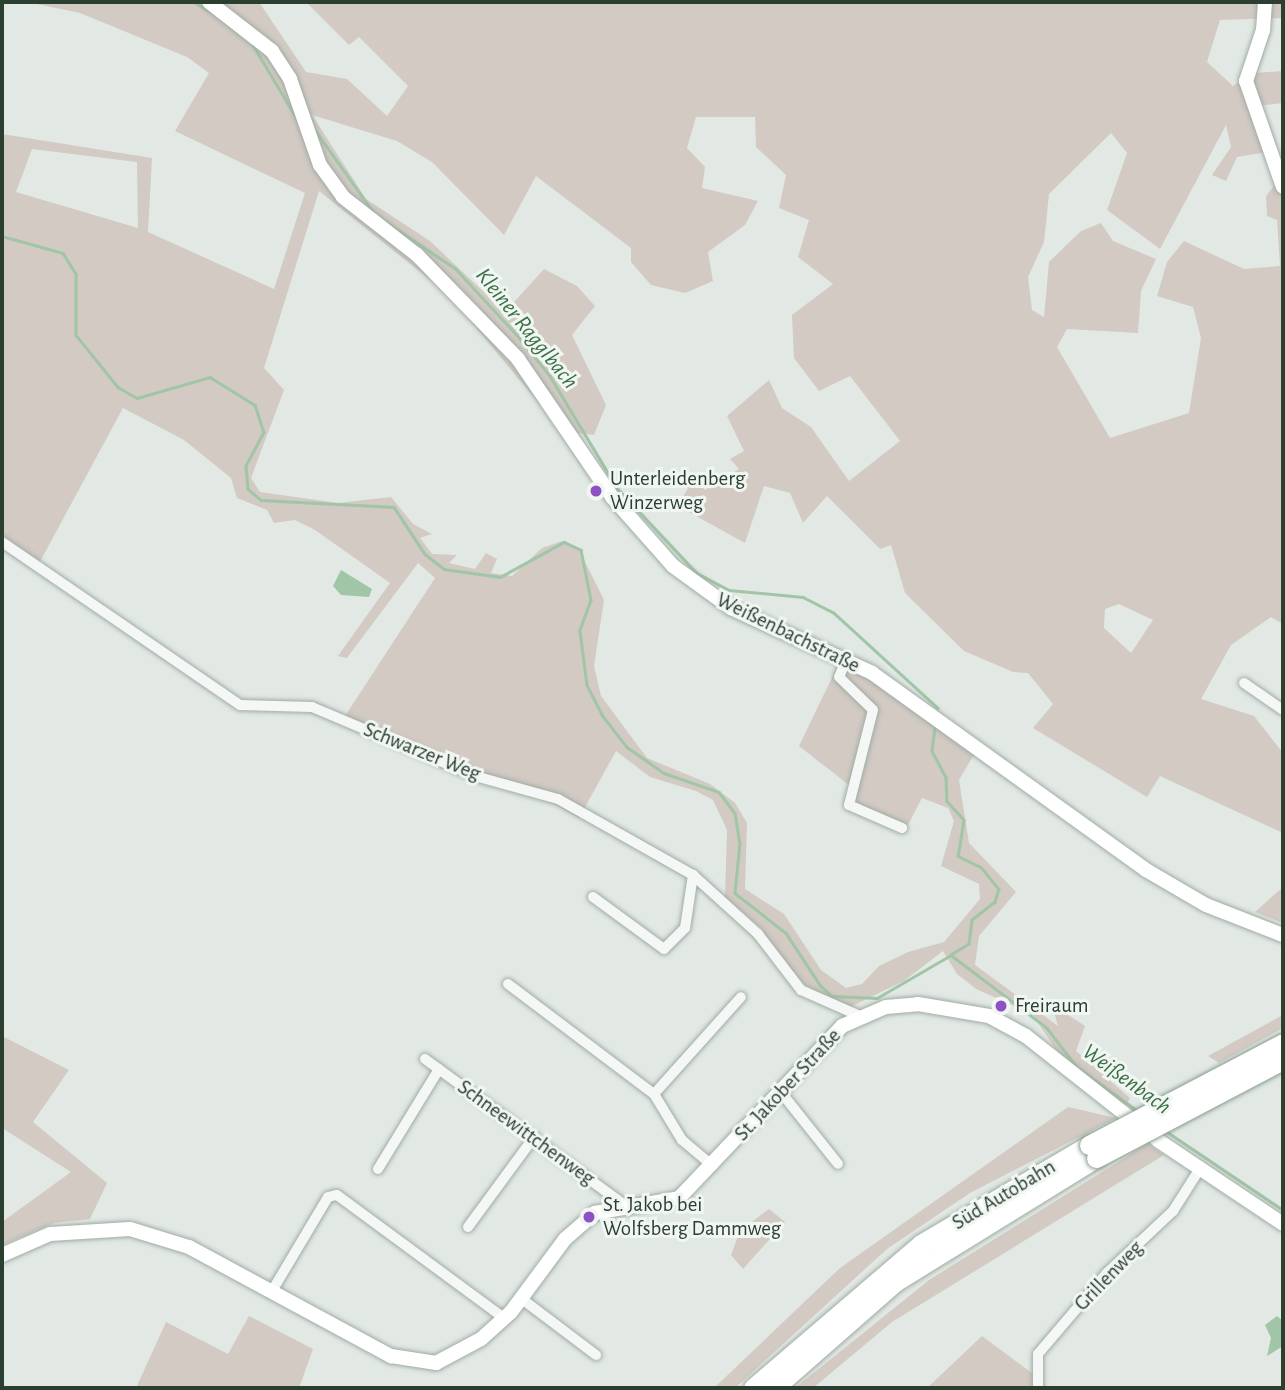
<!DOCTYPE html>
<meta charset="utf-8">
<style>
body{margin:0}
#map{position:relative;width:1285px;height:1390px;overflow:hidden;background:#e2e9e4;font-family:"Alegreya Sans",sans-serif}
div>[style]{position:absolute}
[style*='--x']{left:calc(var(--x)*1px);top:calc(var(--y)*1px);width:calc(var(--w)*1px);rotate:calc(var(--a)*1deg)}
.green>*{inset:0;background:#d2cac3}
.water>*{inset:0;background:#a0c6a7}
.stream>*{height:2.5px;margin:-1.25px;padding:0 1.25px;transform-origin:1.25px;border-radius:1.25px;background:#a0c6a7}
.roads{filter:drop-shadow(0 0 2px #a0aca4) drop-shadow(0 0 2px #a0aca4)}
.street>*{height:10px;margin:-5px;padding:0 5px;transform-origin:5px;border-radius:5px;background:#f4f7f5}
.secondary>*{height:14px;margin:-7px;padding:0 7px;transform-origin:7px;border-radius:7px;background:#fff}
.highway>*{height:19px;margin:-9.5px;padding:0 9.5px;transform-origin:9.5px;border-radius:9.5px;background:#fff}
.bridges{filter:drop-shadow(0 0 2px #8a9e90) drop-shadow(0 0 2px #8a9e90)}
.highway-bridge>*{height:19px;margin:-9.5px;padding:0 9.5px;transform-origin:9.5px;border-radius:9.5px;background:#fff}
.dots>*{width:19px;height:19px;translate:-50% -50%;box-sizing:border-box;border:4px solid #f1f6f2;border-radius:50%}
span{translate:-50% -50%;white-space:nowrap;text-align:center;line-height:1.15;-webkit-text-stroke:6px #f1f6f2;paint-order:stroke}
.poi-label{font-size:21px;color:#2b3f31}
.left{translate:0 -50%;text-align:left}
.street-label{font-size:21px;color:#2b3f31}
.water-label{font-size:23px;color:#397045;font-style:italic}
.frame{position:absolute;inset:0;border:4px solid #2b3f31;pointer-events:none}
</style>
<div id="map">
<div class="green">
<div style="clip-path:polygon(evenodd,27px 2px,259px 2px,306px 72px,347px 79px,387px 116px,408px 86px,359px 37px,349px 45px,306px 2px,1283px 2px,1283px 18px,1220px 20px,1207px 62px,1233px 86px,1254px 73px,1283px 71px,1283px 103px,1248px 107px,1267px 152px,1237px 157px,1226px 181px,1212px 175px,1231px 147px,1226px 125px,1160px 249px,1107px 210px,1127px 153px,1111px 133px,1049px 194px,1044px 242px,1028px 277px,1032px 310px,1044px 317px,1049px 262px,1081px 231px,1101px 223px,1113px 241px,1156px 259px,1141px 291px,1138px 333px,1067px 329px,1057px 347px,1110px 438px,1189px 413px,1201px 338px,1193px 307px,1157px 296px,1167px 262px,1184px 241px,1244px 269px,1280px 266px,1277px 220px,1267px 216px,1266px 196px,1278px 181px,1283px 193px,1283px 624px,1271px 617px,1231px 645px,1201px 699px,1254px 716px,1283px 753px,1283px 833px,1160px 776px,1147px 797px,1033px 728px,1053px 704px,1028px 673px,1013px 672px,964px 651px,905px 593px,891px 545px,880px 549px,827px 496px,803px 523px,790px 493px,764px 486px,745px 543px,678px 506px,688px 488px,669px 481px,689px 473px,705px 490px,739px 469px,730px 459px,744px 451px,727px 416px,769px 380px,782px 408px,811px 427px,849px 481px,900px 441px,850px 376px,819px 391px,794px 358px,792px 315px,833px 284px,798px 257px,809px 220px,779px 208px,786px 175px,756px 147px,755px 117px,696px 117px,687px 148px,705px 167px,702px 188px,758px 201px,745px 225px,708px 252px,713px 281px,685px 293px,651px 285px,631px 262px,631px 248px,536px 176px,504px 235px,432px 162px,397px 141px,312px 115px,366px 199px,430px 241px,505px 312px,544px 269px,577px 286px,595px 306px,572px 335px,606px 405px,594px 435px,562px 431px,448px 294px,319px 191px,264px 368px,284px 390px,251px 478px,260px 492px,338px 503px,391px 497px,413px 524px,432px 534px,420px 538px,432px 554px,457px 555px,449px 563px,475px 569px,486px 553px,497px 559px,491px 573px,512px 576px,542px 548px,562px 541px,579px 550px,604px 600px,594px 666px,601px 696px,647px 758px,710px 784px,735px 803px,747px 823px,745px 889px,784px 914px,821px 970px,846px 988px,862px 984px,879px 966px,908px 952px,944px 942px,980px 899px,979px 884px,941px 866px,954px 821px,948px 808px,922px 798px,908px 825px,857px 804px,854px 789px,799px 746px,840px 661px,879px 681px,975px 753px,959px 780px,969px 843px,1016px 892px,979px 936px,975px 965px,1058px 1026px,1052px 1005px,1063px 1002px,1068px 1015px,1085px 1026px,1076px 1051px,1130px 1098px,1124px 1110px,1063px 1060px,1032px 1014px,976px 989px,957px 974px,943px 951px,904px 981px,850px 1007px,821px 996px,787px 972px,762px 929px,725px 897px,727px 830px,713px 800px,696px 791px,650px 777px,616px 751px,579px 818px,541px 797px,440px 768px,440px 757px,345px 716px,435px 578px,418px 563px,347px 658px,338px 656px,390px 583px,315px 530px,295px 520px,274px 523px,267px 510px,237px 498px,231px 478px,184px 440px,123px 408px,36px 569px,2px 545px,2px 134px,152px 158px,148px 232px,274px 289px,305px 193px,175px 131px,209px 73px,187px 57px,80px 13px,27px 2px,32px 149px,137px 162px,138px 228px,16px 192px,32px 149px,27px 2px,1119px 604px,1153px 620px,1131px 653px,1104px 628px,1105px 609px,1119px 604px)"></div>
<div style="clip-path:polygon(1283px 887px,1283px 923px,1255px 912px)"></div>
<div style="clip-path:polygon(1283px 1015px,1283px 1028px,1219px 1063px,1208px 1056px)"></div>
<div style="clip-path:polygon(2px 1036px,69px 1070px,33px 1122px,107px 1183px,90px 1219px,54px 1223px,2px 1245px,2px 1222px,71px 1172px,2px 1128px)"></div>
<div style="clip-path:polygon(1068px 1107px,1116px 1118px,970px 1193px,887px 1249px,735px 1388px,714px 1388px,840px 1268px)"></div>
<div style="clip-path:polygon(1147px 1144px,1164px 1155px,892px 1322px,813px 1388px,795px 1388px,929px 1280px)"></div>
<div style="clip-path:polygon(769px 1209px,785px 1222px,743px 1269px,731px 1255px,740px 1231px)"></div>
<div style="clip-path:polygon(249px 1316px,313px 1349px,299px 1388px,136px 1388px,166px 1322px,228px 1354px)"></div>
<div style="clip-path:polygon(982px 1336px,1033px 1374px,1034px 1388px,927px 1388px)"></div>
</div>
<div class="water">
<div style="clip-path:polygon(341px 570px,372px 589px,369px 597px,341px 595px,333px 586px)"></div>
<div style="clip-path:polygon(1277px 1316px,1283px 1321px,1283px 1346px,1267px 1356px,1271px 1338px,1265px 1325px)"></div>
</div>
<div class="stream">
<div style="--x:194;--y:2;--w:17;--a:31"></div>
<div style="--x:253;--y:45;--w:90;--a:59.1"></div>
<div style="--x:315;--y:130;--w:102;--a:54.6"></div>
<div style="--x:379;--y:217;--w:93;--a:34"></div>
<div style="--x:456;--y:269;--w:88;--a:47.3"></div>
<div style="--x:516;--y:334;--w:54;--a:51"></div>
<div style="--x:550;--y:376;--w:132;--a:59"></div>
<div style="--x:618;--y:489;--w:115;--a:46.8"></div>
<div style="--x:697;--y:573;--w:36;--a:28"></div>
<div style="--x:729;--y:590;--w:74;--a:5.4"></div>
<div style="--x:803;--y:597;--w:34;--a:27"></div>
<div style="--x:833;--y:612;--w:142;--a:42.4"></div>
<div style="--x:2;--y:236;--w:63;--a:15.6"></div>
<div style="--x:63;--y:253;--w:25;--a:58"></div>
<div style="--x:76;--y:274;--w:61;--a:90"></div>
<div style="--x:76;--y:335;--w:67;--a:51.1"></div>
<div style="--x:118;--y:387;--w:22;--a:30"></div>
<div style="--x:137;--y:398;--w:76;--a:-16"></div>
<div style="--x:210;--y:377;--w:53;--a:31.9"></div>
<div style="--x:255;--y:405;--w:28;--a:72"></div>
<div style="--x:264;--y:432;--w:38;--a:118"></div>
<div style="--x:246;--y:466;--w:23;--a:85"></div>
<div style="--x:248;--y:489;--w:17;--a:40"></div>
<div style="--x:261;--y:500;--w:133;--a:3"></div>
<div style="--x:394;--y:507;--w:56;--a:56.6"></div>
<div style="--x:425;--y:554;--w:24;--a:38"></div>
<div style="--x:444;--y:569;--w:57;--a:8.1"></div>
<div style="--x:500;--y:577;--w:73;--a:-28.7"></div>
<div style="--x:564;--y:542;--w:19;--a:25"></div>
<div style="--x:581;--y:550;--w:51;--a:78.7"></div>
<div style="--x:591;--y:600;--w:33;--a:110"></div>
<div style="--x:580;--y:631;--w:54;--a:82.6"></div>
<div style="--x:587;--y:685;--w:34;--a:63"></div>
<div style="--x:602;--y:715;--w:41;--a:52"></div>
<div style="--x:627;--y:747;--w:45;--a:35.1"></div>
<div style="--x:664;--y:773;--w:58;--a:19.1"></div>
<div style="--x:719;--y:792;--w:26;--a:53"></div>
<div style="--x:735;--y:813;--w:30;--a:81"></div>
<div style="--x:740;--y:843;--w:50;--a:95.7"></div>
<div style="--x:735;--y:893;--w:65;--a:38.1"></div>
<div style="--x:786;--y:933;--w:62;--a:56.8"></div>
<div style="--x:820;--y:985;--w:16;--a:43"></div>
<div style="--x:832;--y:996;--w:45;--a:2.5"></div>
<div style="--x:877;--y:998;--w:86;--a:-30.2"></div>
<div style="--x:951;--y:955;--w:121;--a:37.2"></div>
<div style="--x:1047;--y:1028;--w:49;--a:52.4"></div>
<div style="--x:1077;--y:1067;--w:75;--a:35.8"></div>
<div style="--x:935;--y:727;--w:24;--a:97"></div>
<div style="--x:932;--y:751;--w:30;--a:62"></div>
<div style="--x:946;--y:777;--w:24;--a:88"></div>
<div style="--x:947;--y:801;--w:25;--a:48"></div>
<div style="--x:964;--y:820;--w:36;--a:99"></div>
<div style="--x:958;--y:856;--w:25;--a:26"></div>
<div style="--x:981;--y:867;--w:28;--a:51"></div>
<div style="--x:999;--y:889;--w:14;--a:107"></div>
<div style="--x:995;--y:902;--w:29;--a:142"></div>
<div style="--x:972;--y:920;--w:24;--a:97"></div>
<div style="--x:969;--y:944;--w:21;--a:149"></div>
<div style="--x:1166;--y:1131;--w:141;--a:34"></div>
</div>
<div class="roads">
<div class="street">
<div style="--x:2;--y:542;--w:288;--a:34.4"></div>
<div style="--x:240;--y:705;--w:72;--a:1.6"></div>
<div style="--x:312;--y:707;--w:177;--a:22.9"></div>
<div style="--x:475;--y:776;--w:86;--a:15.5"></div>
<div style="--x:558;--y:799;--w:155;--a:29.4"></div>
<div style="--x:693;--y:875;--w:88;--a:42.2"></div>
<div style="--x:758;--y:934;--w:71;--a:52.5"></div>
<div style="--x:801;--y:990;--w:64;--a:23.8"></div>
<div style="--x:846;--y:660;--w:18;--a:112"></div>
<div style="--x:839;--y:677;--w:47;--a:44.1"></div>
<div style="--x:873;--y:710;--w:98;--a:104.2"></div>
<div style="--x:849;--y:805;--w:58;--a:23.5"></div>
<div style="--x:1244;--y:683;--w:47;--a:34.7"></div>
<div style="--x:593;--y:897;--w:88;--a:36.2"></div>
<div style="--x:664;--y:949;--w:30;--a:-45"></div>
<div style="--x:685;--y:928;--w:54;--a:-81.4"></div>
<div style="--x:508;--y:984;--w:183;--a:37"></div>
<div style="--x:654;--y:1094;--w:54;--a:58.7"></div>
<div style="--x:682;--y:1140;--w:40;--a:40"></div>
<div style="--x:425;--y:1059;--w:250;--a:36.2"></div>
<div style="--x:780;--y:1091;--w:93;--a:51.5"></div>
<div style="--x:654;--y:1094;--w:130;--a:-48.1"></div>
<div style="--x:378;--y:1169;--w:117;--a:-58.6"></div>
<div style="--x:468;--y:1227;--w:112;--a:-53.7"></div>
<div style="--x:272;--y:1291;--w:109;--a:-59.2"></div>
<div style="--x:328;--y:1197;--w:9;--a:-13"></div>
<div style="--x:337;--y:1195;--w:207;--a:36.4"></div>
<div style="--x:522;--y:1299;--w:93;--a:37.1"></div>
<div style="--x:1038;--y:1388;--w:34;--a:-90"></div>
<div style="--x:1038;--y:1354;--w:106;--a:-49.6"></div>
<div style="--x:1107;--y:1273;--w:91;--a:-43.2"></div>
<div style="--x:1173;--y:1211;--w:49;--a:-57.6"></div>
</div>
<div class="secondary">
<div style="--x:209;--y:2;--w:80;--a:37.9"></div>
<div style="--x:272;--y:51;--w:33;--a:57"></div>
<div style="--x:290;--y:79;--w:91;--a:70.8"></div>
<div style="--x:320;--y:165;--w:39;--a:54"></div>
<div style="--x:343;--y:197;--w:94;--a:38.1"></div>
<div style="--x:417;--y:255;--w:145;--a:45.8"></div>
<div style="--x:518;--y:359;--w:167;--a:55.7"></div>
<div style="--x:612;--y:497;--w:92;--a:48.5"></div>
<div style="--x:673;--y:566;--w:72;--a:35.9"></div>
<div style="--x:731;--y:608;--w:155;--a:24.7"></div>
<div style="--x:872;--y:673;--w:337;--a:35.7"></div>
<div style="--x:1146;--y:870;--w:69;--a:30.3"></div>
<div style="--x:1206;--y:905;--w:83;--a:21.3"></div>
<div style="--x:1265;--y:2;--w:28;--a:94"></div>
<div style="--x:1263;--y:30;--w:54;--a:108.4"></div>
<div style="--x:1246;--y:81;--w:112;--a:70.8"></div>
<div style="--x:2;--y:1255;--w:52;--a:-23.6"></div>
<div style="--x:50;--y:1234;--w:80;--a:-3.6"></div>
<div style="--x:130;--y:1229;--w:62;--a:17"></div>
<div style="--x:189;--y:1247;--w:230;--a:28.4"></div>
<div style="--x:391;--y:1356;--w:46;--a:8.8"></div>
<div style="--x:436;--y:1363;--w:51;--a:-28.1"></div>
<div style="--x:481;--y:1339;--w:40;--a:-42"></div>
<div style="--x:511;--y:1312;--w:91;--a:-53.5"></div>
<div style="--x:565;--y:1239;--w:40;--a:-41"></div>
<div style="--x:595;--y:1213;--w:85;--a:-10.1"></div>
<div style="--x:679;--y:1198;--w:237;--a:-46.5"></div>
<div style="--x:842;--y:1026;--w:48;--a:-23.4"></div>
<div style="--x:886;--y:1007;--w:32;--a:-5"></div>
<div style="--x:918;--y:1004;--w:72;--a:9.6"></div>
<div style="--x:989;--y:1016;--w:42;--a:28.4"></div>
<div style="--x:1026;--y:1036;--w:169;--a:38.3"></div>
<div style="--x:1159;--y:1141;--w:149;--a:33.8"></div>
</div>
<div class="highway">
<div style="--x:753;--y:1388;--w:221;--a:-40.6"></div>
<div style="--x:921;--y:1244;--w:195;--a:-30.5"></div>
<div style="--x:774;--y:1388;--w:161;--a:-41.2"></div>
<div style="--x:895;--y:1282;--w:236;--a:-31.7"></div>
</div>
</div>
<div class="bridges">
<div class="highway-bridge">
<div style="--x:1089;--y:1145;--w:219;--a:-27.7"></div>
<div style="--x:1096;--y:1158;--w:211;--a:-27.7"></div>
</div>
</div>
<div class="dots">
<div style="left:596px;top:491px;background:#8d51c3"></div>
<div style="left:1001px;top:1006px;background:#8d51c3"></div>
<div style="left:589px;top:1217px;background:#8d51c3"></div>
</div>
<div class="poi-label">
<span class="left" style="left:610px;top:491px">Unterleidenberg<br>Winzerweg</span>
<span class="left" style="left:1015px;top:1006px">Freiraum</span>
<span class="left" style="left:603px;top:1217px">St. Jakob bei<br>Wolfsberg Dammweg</span>
</div>
<div class="street-label">
<span style="left:788px;top:633px;rotate:26deg">Weißenbachstraße</span>
<span style="left:422px;top:752px;rotate:22deg">Schwarzer Weg</span>
<span style="left:788px;top:1085px;rotate:-47deg">St. Jakober Straße</span>
<span style="left:526px;top:1133px;rotate:36deg">Schneewittchenweg</span>
<span style="left:1004px;top:1195px;rotate:-31deg">Süd Autobahn</span>
<span style="left:1109px;top:1276px;rotate:-46deg">Grillenweg</span>
</div>
<div class="water-label">
<span style="left:526px;top:329px;rotate:51deg">Kleiner Ragglbach</span>
<span style="left:1126px;top:1080px;rotate:36deg">Weißenbach</span>
</div>
<div class="frame"></div>
</div>
